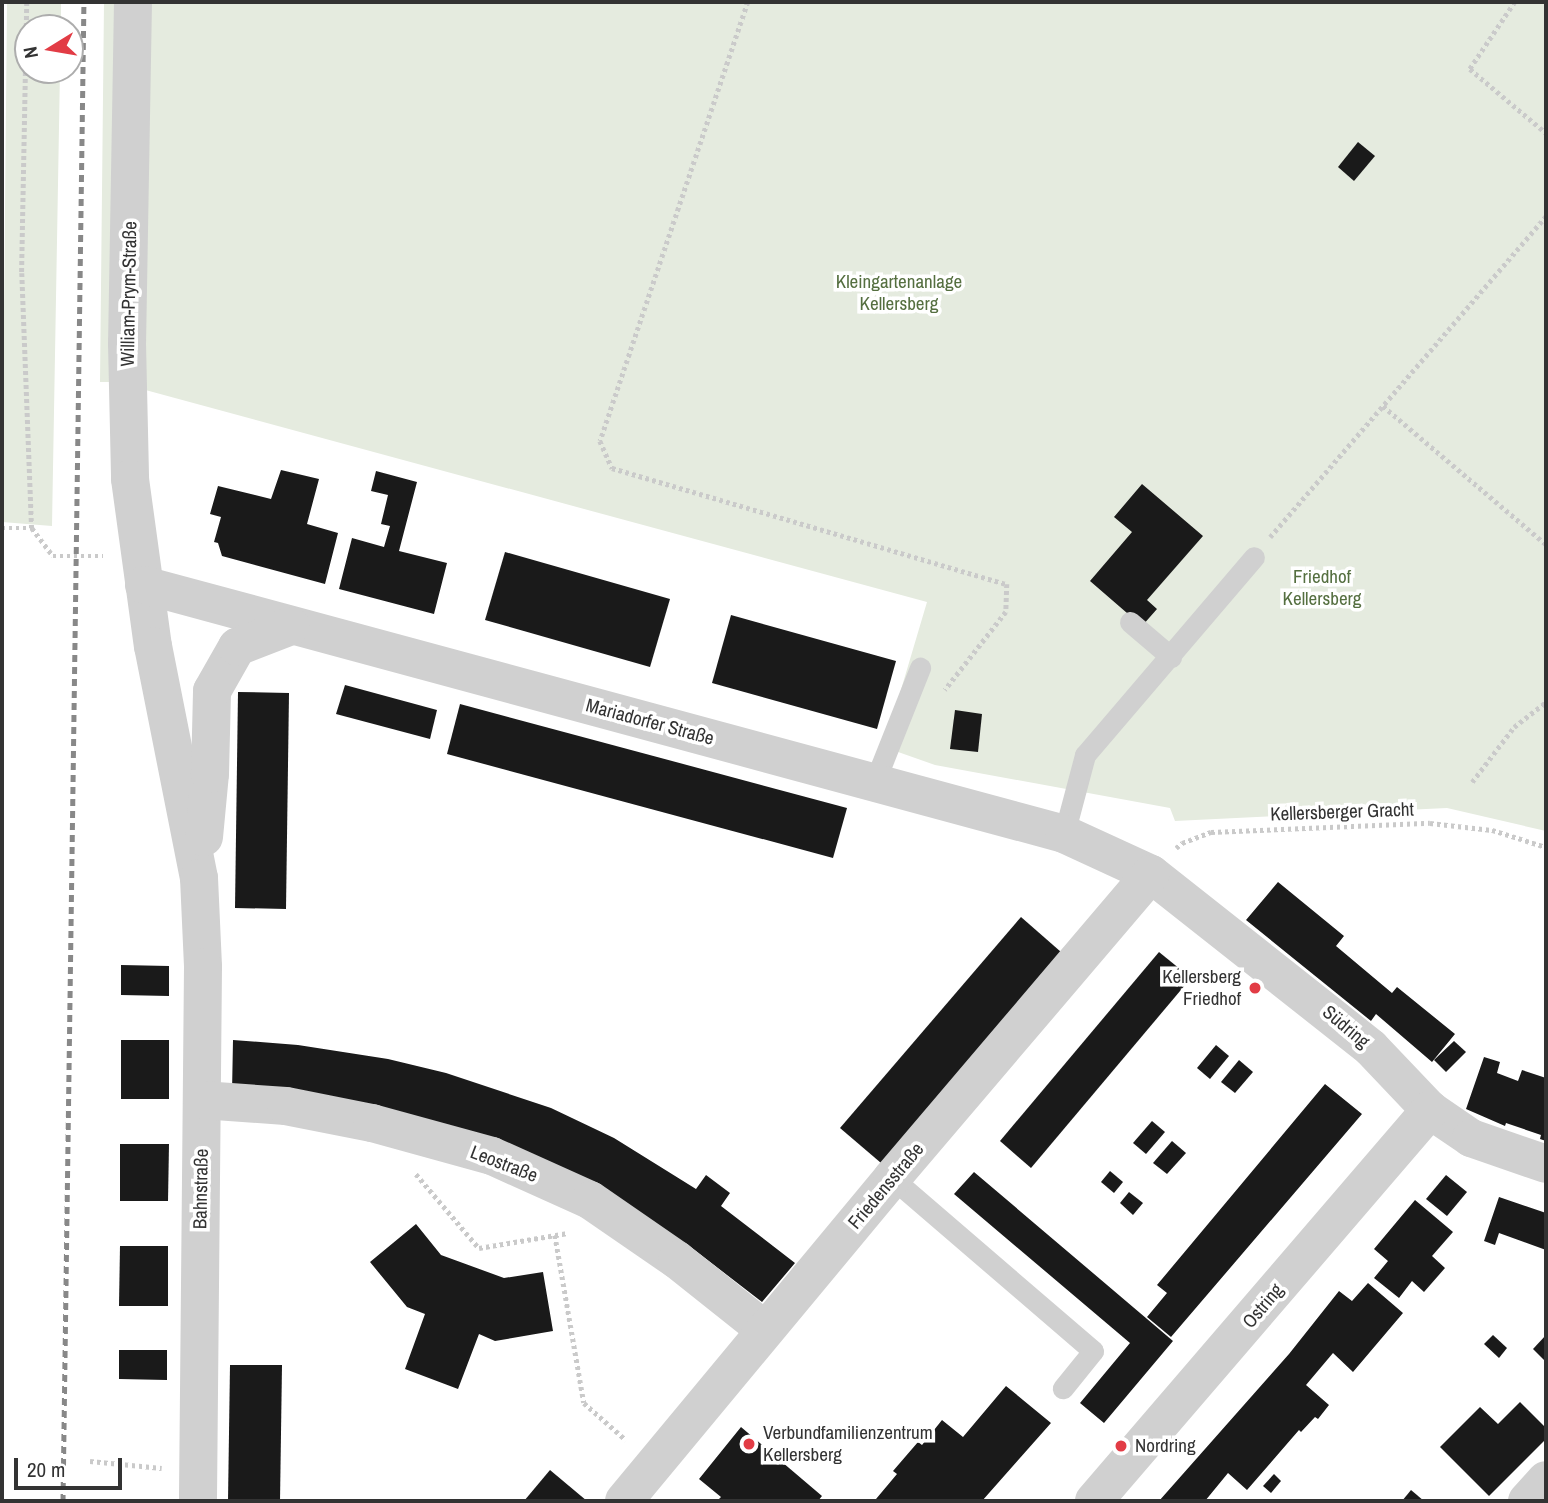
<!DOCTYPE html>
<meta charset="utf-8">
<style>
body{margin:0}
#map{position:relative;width:1548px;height:1503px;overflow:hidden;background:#fff;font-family:"Archivo Narrow",sans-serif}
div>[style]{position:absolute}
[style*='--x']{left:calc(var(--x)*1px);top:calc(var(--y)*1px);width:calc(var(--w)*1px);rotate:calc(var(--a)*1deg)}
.green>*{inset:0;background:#e5ebdf}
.building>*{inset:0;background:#1a1a1a}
.path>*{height:4.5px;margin-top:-2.25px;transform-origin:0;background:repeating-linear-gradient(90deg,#cacaca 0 3.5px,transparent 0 7px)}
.service>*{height:21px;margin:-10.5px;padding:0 10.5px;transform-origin:10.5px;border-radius:10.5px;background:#d0d0d0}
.minor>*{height:38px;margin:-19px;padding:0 19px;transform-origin:19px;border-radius:19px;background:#d0d0d0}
.rail>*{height:5px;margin-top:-2.5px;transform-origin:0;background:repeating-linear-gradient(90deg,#888 0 7px,transparent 0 12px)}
.dots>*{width:19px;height:19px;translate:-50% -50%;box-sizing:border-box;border:4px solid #fff;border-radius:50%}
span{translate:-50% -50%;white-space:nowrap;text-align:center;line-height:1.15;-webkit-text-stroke:7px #fff;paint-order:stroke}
.park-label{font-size:19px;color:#556f40}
.street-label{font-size:19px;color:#333}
.poi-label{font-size:19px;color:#333}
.right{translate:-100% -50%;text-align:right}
.left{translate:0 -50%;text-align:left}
.frame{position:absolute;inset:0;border:4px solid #333;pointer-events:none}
.north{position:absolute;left:14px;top:14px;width:70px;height:70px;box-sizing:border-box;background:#fff;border:2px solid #adadad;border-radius:50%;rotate:259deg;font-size:19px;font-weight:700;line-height:28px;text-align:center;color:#333}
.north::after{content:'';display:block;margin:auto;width:24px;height:32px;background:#e23c45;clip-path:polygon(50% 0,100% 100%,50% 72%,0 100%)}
.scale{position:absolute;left:14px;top:1458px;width:108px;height:32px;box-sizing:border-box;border:4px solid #333;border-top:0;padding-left:9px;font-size:21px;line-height:24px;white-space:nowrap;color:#333;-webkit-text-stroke:5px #fff;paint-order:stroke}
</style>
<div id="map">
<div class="green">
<div style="clip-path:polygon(7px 2px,61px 2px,61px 28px,28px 28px,28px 70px,60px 70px,52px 526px,2px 522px)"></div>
<div style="clip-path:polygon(104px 2px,1546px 2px,1546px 831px,1447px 808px,1175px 821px,1170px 808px,935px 765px,884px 747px,927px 602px,116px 382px,100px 382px)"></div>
</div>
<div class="building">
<div style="clip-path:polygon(1358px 142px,1375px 156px,1354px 181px,1338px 167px)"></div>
<div style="clip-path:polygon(281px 470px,319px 479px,307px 524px,338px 533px,325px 584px,222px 556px,218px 543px,214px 542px,221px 517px,210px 514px,218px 486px,271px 499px)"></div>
<div style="clip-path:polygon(376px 471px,417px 482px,399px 551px,447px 563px,434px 614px,339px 589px,352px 538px,384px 547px,390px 526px,381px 524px,388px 495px,371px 491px)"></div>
<div style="clip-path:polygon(1142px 484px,1203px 536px,1147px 600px,1157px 609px,1142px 626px,1090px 581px,1132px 532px,1114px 517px)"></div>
<div style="clip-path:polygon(505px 552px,670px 599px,650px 667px,485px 620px)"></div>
<div style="clip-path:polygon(731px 615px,896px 661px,877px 729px,712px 683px)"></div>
<div style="clip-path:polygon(345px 685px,437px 710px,430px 739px,336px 714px)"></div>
<div style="clip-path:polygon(238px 692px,289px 693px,286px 909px,235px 908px)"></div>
<div style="clip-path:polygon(460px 704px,847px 808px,833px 858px,447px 754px)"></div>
<div style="clip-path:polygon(955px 710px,982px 714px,978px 752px,950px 749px)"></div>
<div style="clip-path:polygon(1278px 882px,1344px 936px,1336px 946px,1392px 993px,1397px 987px,1455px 1034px,1432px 1062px,1376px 1014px,1371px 1021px,1246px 920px)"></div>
<div style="clip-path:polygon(1021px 917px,1061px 952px,881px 1163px,840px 1128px)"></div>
<div style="clip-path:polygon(1159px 952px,1191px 978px,1031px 1168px,1000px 1141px)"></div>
<div style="clip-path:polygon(121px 965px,169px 966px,169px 996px,121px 995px)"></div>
<div style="clip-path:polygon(121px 1040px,169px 1040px,169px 1099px,121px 1099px)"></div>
<div style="clip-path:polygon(233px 1040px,298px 1045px,388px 1059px,446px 1073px,551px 1108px,614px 1138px,696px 1189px,706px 1175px,730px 1193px,721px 1206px,795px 1263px,762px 1302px,692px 1248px,432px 1125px,232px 1092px)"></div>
<div style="clip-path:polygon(1454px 1041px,1466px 1052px,1446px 1072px,1434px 1060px)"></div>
<div style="clip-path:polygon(1216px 1045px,1229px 1056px,1210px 1079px,1197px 1068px)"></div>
<div style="clip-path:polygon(1484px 1057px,1500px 1062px,1497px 1073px,1518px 1081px,1522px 1070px,1546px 1078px,1546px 1141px,1540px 1139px,1541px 1135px,1506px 1123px,1505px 1126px,1466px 1109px)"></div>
<div style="clip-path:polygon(1239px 1060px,1253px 1072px,1235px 1093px,1221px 1082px)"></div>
<div style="clip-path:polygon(1325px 1084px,1362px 1114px,1171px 1337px,1147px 1317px,1167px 1293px,1157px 1285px)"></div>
<div style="clip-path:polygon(1152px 1121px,1165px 1132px,1146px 1154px,1133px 1143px)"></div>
<div style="clip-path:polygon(1172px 1141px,1186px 1153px,1167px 1174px,1153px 1163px)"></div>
<div style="clip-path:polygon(120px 1144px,169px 1144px,168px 1201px,120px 1201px)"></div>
<div style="clip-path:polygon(1110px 1171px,1123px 1182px,1114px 1193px,1101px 1182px)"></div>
<div style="clip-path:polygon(974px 1172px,1173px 1341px,1104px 1423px,1080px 1403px,1130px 1343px,954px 1194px)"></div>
<div style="clip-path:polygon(1446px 1175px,1467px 1192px,1447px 1216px,1426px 1199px)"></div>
<div style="clip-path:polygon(1129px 1192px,1143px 1203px,1133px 1215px,1120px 1203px)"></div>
<div style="clip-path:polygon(1499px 1197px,1546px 1213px,1546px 1250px,1499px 1233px,1495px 1245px,1484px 1241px)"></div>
<div style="clip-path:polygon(1415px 1200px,1453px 1232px,1432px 1256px,1445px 1268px,1424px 1292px,1412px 1281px,1399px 1298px,1374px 1278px,1388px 1261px,1374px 1249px)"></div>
<div style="clip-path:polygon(416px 1224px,441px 1255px,504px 1278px,543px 1272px,553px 1331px,495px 1341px,479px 1334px,458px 1389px,405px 1369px,425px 1314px,407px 1307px,370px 1262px)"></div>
<div style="clip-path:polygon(120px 1246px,168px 1246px,168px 1306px,119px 1306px)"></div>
<div style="clip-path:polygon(1368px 1283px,1403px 1313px,1353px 1372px,1333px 1353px,1306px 1385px,1329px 1405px,1318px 1419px,1315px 1417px,1301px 1432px,1299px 1430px,1247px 1490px,1228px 1473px,1205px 1501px,1159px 1501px,1289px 1354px,1339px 1291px,1352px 1301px)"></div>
<div style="clip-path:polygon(1493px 1335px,1507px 1348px,1499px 1358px,1484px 1344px)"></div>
<div style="clip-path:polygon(1546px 1335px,1546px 1362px,1533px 1349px)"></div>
<div style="clip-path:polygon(119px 1350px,167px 1350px,167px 1380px,119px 1379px)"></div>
<div style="clip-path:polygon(230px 1365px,282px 1365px,280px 1501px,228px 1501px)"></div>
<div style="clip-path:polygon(1006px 1386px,1051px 1423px,982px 1501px,879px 1501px,876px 1499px,897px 1474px,893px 1471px,918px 1442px,922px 1445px,942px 1420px,963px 1437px)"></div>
<div style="clip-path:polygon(1520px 1402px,1546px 1428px,1546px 1439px,1489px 1496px,1440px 1447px,1480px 1407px,1498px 1424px)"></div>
<div style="clip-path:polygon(741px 1427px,822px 1496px,818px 1501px,717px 1501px,721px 1497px,699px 1479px)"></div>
<div style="clip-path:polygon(550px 1470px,587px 1501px,524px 1501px)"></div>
<div style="clip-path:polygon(1274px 1474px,1281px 1481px,1271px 1493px,1263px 1486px)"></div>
<div style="clip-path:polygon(1411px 1490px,1424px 1501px,1402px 1501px)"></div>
</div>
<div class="path">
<div style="--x:27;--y:2;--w:271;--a:91.1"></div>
<div style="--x:22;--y:273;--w:255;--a:87.8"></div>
<div style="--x:748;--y:2;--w:463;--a:108.6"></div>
<div style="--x:600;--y:441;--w:30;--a:66"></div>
<div style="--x:612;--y:468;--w:412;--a:16.4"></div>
<div style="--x:1007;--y:584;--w:28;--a:92"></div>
<div style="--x:1006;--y:612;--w:99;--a:128"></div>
<div style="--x:1515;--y:2;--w:81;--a:123.9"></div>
<div style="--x:1470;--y:69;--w:99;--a:40.1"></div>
<div style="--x:1383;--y:406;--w:214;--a:40.3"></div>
<div style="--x:2;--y:528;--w:30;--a:0"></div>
<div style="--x:32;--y:528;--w:35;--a:53"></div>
<div style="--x:53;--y:556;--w:50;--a:0"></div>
<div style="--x:1270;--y:537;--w:423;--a:-49.3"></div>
<div style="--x:1472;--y:782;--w:69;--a:-52.6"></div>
<div style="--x:1514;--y:727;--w:41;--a:-38"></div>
<div style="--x:1176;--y:848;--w:8;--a:-40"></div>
<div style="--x:1182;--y:843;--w:31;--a:-21"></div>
<div style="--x:1211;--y:832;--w:219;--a:-2.4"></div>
<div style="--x:1430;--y:823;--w:62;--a:6.4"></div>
<div style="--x:1492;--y:830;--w:57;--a:17.5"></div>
<div style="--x:416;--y:1174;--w:97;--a:49.6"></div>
<div style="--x:479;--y:1248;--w:90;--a:-9.6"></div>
<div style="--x:555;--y:1235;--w:170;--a:80.2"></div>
<div style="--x:584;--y:1403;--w:56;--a:41.4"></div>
<div style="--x:90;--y:1461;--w:72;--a:5.6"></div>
</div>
<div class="service">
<div style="--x:1130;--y:622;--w:54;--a:40.5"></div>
<div style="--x:875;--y:781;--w:122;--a:-68.3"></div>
<div style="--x:1064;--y:834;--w:82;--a:-75.1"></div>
<div style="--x:1085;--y:755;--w:260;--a:-49.5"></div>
<div style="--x:892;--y:1178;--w:265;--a:40.7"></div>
<div style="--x:1093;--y:1351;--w:48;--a:129"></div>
</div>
<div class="minor">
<div style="--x:133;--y:2;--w:341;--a:91"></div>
<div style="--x:127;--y:343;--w:136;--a:88.7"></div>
<div style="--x:130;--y:479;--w:169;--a:82.2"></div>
<div style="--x:153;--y:646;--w:237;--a:78.8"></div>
<div style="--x:199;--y:878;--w:89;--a:87.4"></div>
<div style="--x:203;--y:967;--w:534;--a:90.54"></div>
<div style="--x:144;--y:585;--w:953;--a:15.14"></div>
<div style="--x:1064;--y:834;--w:96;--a:24.7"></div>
<div style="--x:1151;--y:874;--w:280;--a:38.3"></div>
<div style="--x:1371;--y:1048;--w:86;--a:46.4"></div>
<div style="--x:1430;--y:1110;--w:50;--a:34.3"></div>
<div style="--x:1471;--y:1138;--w:79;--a:19.1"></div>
<div style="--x:204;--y:837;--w:63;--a:-84.6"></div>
<div style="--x:210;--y:774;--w:83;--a:-88.6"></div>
<div style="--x:212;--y:691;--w:51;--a:-60.4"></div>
<div style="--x:237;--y:647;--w:58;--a:-21.3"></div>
<div style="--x:202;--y:1100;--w:84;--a:4.1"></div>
<div style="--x:286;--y:1106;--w:88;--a:11.2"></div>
<div style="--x:372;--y:1123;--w:124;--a:15.4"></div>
<div style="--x:492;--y:1156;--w:107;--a:24.2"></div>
<div style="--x:590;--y:1200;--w:106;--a:34.6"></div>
<div style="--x:677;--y:1260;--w:112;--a:38.5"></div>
<div style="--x:624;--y:1501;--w:420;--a:-50.3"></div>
<div style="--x:892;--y:1178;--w:399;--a:-49.6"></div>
<div style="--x:1094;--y:1501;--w:516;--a:-49.33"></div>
<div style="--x:1527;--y:1501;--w:28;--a:-48"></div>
</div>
<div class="rail">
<div style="--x:63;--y:1501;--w:1499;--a:-89.2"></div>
</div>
<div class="dots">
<div style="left:1255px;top:988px;background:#e23c45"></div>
<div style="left:749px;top:1444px;background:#e23c45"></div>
<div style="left:1121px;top:1446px;background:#e23c45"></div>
</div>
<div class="park-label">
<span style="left:899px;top:293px">Kleingartenanlage<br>Kellersberg</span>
<span style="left:1322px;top:588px">Friedhof<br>Kellersberg</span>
</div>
<div class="street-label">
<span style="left:129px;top:294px;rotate:-89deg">William-Prym-Straße</span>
<span style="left:650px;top:722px;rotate:15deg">Mariadorfer Straße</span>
<span style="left:1342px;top:812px;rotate:-2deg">Kellersberger Gracht</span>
<span style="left:1346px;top:1027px;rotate:40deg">Südring</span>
<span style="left:504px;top:1164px;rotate:21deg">Leostraße</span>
<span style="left:886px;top:1186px;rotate:-50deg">Friedensstraße</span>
<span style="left:201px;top:1189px;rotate:-89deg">Bahnstraße</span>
<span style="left:1263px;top:1306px;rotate:-50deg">Ostring</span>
</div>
<div class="poi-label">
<span class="right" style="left:1241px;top:988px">Kellersberg<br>Friedhof</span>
<span class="left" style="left:763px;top:1444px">Verbundfamilienzentrum<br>Kellersberg</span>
<span class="left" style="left:1135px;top:1446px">Nordring</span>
</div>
<div class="frame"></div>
<div class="north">N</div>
<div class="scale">20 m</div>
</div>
